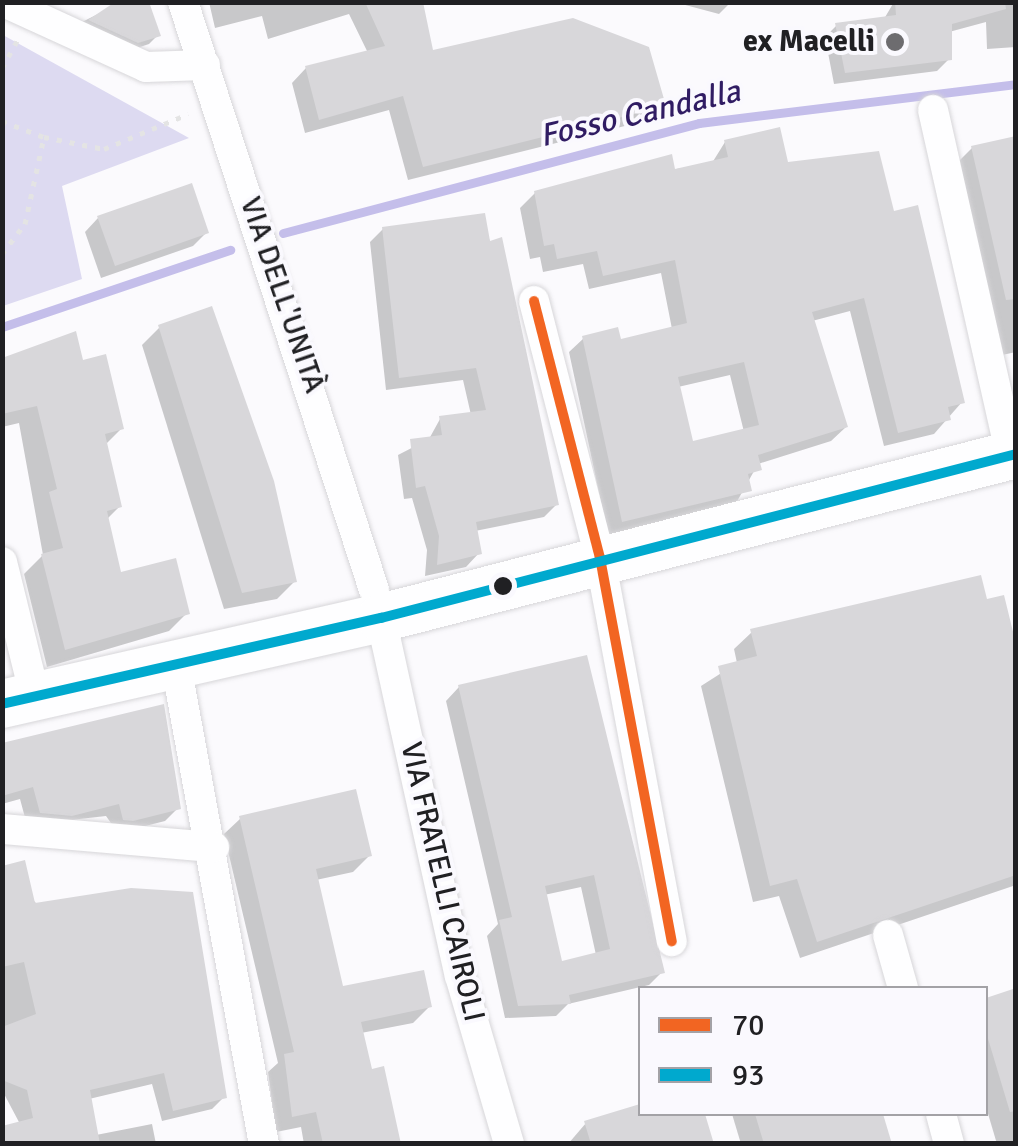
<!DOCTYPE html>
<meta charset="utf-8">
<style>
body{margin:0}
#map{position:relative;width:1018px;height:1146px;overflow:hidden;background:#fbfafd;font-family:Signika,sans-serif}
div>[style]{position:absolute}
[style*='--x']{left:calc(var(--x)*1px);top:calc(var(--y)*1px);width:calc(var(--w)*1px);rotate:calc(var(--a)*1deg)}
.green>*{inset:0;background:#dddaf1}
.shadow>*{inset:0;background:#0003}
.stream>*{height:9px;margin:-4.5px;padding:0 4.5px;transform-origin:4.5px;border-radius:4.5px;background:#c4beea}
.building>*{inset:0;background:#d8d7da}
.path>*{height:5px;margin-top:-2.5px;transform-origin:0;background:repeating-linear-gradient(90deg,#e4e4e4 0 5px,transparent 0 13px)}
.roads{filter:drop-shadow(0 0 2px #d7d6d9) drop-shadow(0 0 2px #d7d6d9)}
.street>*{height:30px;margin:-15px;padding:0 15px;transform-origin:15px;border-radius:15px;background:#fefeff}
.primary>*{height:48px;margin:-24px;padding:0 24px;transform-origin:24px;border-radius:24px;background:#fefeff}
.bus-1>*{height:10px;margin:-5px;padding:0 5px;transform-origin:5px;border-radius:5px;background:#f26522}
.bus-2>*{height:10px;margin:-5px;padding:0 5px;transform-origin:5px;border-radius:5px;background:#00a9ce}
.dots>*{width:28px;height:28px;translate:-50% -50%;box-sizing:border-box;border:5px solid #faf9fe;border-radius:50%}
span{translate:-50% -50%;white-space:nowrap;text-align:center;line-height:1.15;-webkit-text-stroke:8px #faf9fe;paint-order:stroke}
.poi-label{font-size:30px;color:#202023;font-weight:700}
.right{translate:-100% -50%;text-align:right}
.street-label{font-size:30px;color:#202023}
.water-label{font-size:32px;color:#301c63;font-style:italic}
.frame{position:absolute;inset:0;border:5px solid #202023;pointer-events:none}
.legend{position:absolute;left:638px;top:986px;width:350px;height:130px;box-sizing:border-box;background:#faf9fe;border:2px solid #a3a2a6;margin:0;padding:12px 18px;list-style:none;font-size:30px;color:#202023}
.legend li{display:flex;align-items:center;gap:20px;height:50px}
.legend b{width:50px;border:2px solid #a3a2a6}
</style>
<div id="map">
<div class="green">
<div style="clip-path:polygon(3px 35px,189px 138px,62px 186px,82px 279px,3px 306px)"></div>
</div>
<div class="shadow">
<div style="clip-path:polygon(122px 2px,158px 35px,149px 44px,128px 51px,80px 23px)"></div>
<div style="clip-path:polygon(209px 2px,422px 2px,431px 53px,664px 105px,649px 120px,408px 180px,389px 110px,305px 133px,292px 83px,306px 68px,368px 53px,349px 14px,268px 39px,262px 16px,215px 28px)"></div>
<div style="clip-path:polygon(674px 2px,731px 2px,719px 14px)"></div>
<div style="clip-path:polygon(894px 2px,1016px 2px,1016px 47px,987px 49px,986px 22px,949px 32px,949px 59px,937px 71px,834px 84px,825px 37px,837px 25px,884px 19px)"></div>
<div style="clip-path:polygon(1016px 139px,1016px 352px,1002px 355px,958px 162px,972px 148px)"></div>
<div style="clip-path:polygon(evenodd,725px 142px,892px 214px,962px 402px,934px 434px,884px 446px,850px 311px,812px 321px,846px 427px,831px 441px,758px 464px,735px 505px,608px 535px,569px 352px,584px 338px,619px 342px,672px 329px,661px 273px,589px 289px,583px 264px,543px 272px,540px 257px,530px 259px,520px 208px,535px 193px,712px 163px,725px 142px,730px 375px,744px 432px,691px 444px,678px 387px,730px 375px)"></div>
<div style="clip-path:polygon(483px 215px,557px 504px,544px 517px,475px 531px,479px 553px,466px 567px,425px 576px,427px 550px,412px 498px,404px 499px,398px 455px,429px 439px,440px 419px,471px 415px,463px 380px,386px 390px,370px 242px,383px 229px)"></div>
<div style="clip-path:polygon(98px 218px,206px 233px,193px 246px,101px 278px,85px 232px)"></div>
<div style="clip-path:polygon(160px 327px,295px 581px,277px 599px,224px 609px,142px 345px)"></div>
<div style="clip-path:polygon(2px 358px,81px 363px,121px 429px,105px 445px,119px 507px,106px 520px,120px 575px,187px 613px,169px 631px,47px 667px,24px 574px,43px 555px,19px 423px,2px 427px)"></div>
<div style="clip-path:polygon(985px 602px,1016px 655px,1016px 885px,800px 958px,779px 896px,753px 902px,701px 686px,737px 663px,734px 649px,752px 632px)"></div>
<div style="clip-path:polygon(evenodd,585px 658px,662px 972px,649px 985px,568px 1004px,556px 1016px,505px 1018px,487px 936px,498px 924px,446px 701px,459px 687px,585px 658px,581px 887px,596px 955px,560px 964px,544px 895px,581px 887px)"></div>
<div style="clip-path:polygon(2px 748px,178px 808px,165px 821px,118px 833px,106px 816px,27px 825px,20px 799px,2px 804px)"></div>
<div style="clip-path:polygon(241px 818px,369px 856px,353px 872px,316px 880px,341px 989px,429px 1007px,413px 1023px,361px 1033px,355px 1144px,304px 1144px,301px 1127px,276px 1132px,268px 1072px,278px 1063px,224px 834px)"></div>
<div style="clip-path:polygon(2px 868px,224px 1097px,212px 1109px,162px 1121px,152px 1084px,89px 1099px,96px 1135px,152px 1124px,156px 1144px,2px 1144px,20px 1124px,2px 1090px)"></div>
<div style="clip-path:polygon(1016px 991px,1016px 1144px,997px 1144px,986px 1107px,986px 1001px)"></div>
<div style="clip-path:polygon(640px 1107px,702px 1114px,711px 1144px,568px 1144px,586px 1123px)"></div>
<div style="clip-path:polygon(732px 1114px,880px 1114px,889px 1144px,741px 1144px)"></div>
</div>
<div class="stream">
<div style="--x:283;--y:233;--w:430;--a:-14.8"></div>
<div style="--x:699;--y:123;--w:319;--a:-7"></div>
<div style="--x:2;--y:327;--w:241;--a:-18.7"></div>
</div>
<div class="building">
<div style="clip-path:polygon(115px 2px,149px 2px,161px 36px,138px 43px,88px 20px)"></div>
<div style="clip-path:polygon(365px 2px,423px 2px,433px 50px,573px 18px,649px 47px,666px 106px,423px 167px,403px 96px,319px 120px,305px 66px,385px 46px)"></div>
<div style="clip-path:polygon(895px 2px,1005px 2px,1006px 9px,952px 24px,952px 60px,845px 73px,835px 23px,896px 15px)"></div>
<div style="clip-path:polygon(evenodd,780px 127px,788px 162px,879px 151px,894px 211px,918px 205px,965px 403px,948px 407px,951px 420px,898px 433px,864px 298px,812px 312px,848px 427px,758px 455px,762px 470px,748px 474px,752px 491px,622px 522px,582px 336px,618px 327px,621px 339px,687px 323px,675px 260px,603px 276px,597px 251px,557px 259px,554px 244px,544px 246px,534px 191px,672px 154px,675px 169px,728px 157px,724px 140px,780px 127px,744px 362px,759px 425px,693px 441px,678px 377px,744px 362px)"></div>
<div style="clip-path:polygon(1016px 136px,1016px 299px,1006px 300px,971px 146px)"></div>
<div style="clip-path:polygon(192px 183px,209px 233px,115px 266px,97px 216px)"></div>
<div style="clip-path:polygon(485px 213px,490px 241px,502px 237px,559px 505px,476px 522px,482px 554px,437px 565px,439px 536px,425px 486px,416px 488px,410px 439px,442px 435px,439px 416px,486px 410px,476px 368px,399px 378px,382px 227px)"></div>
<div style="clip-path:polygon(212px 306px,274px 481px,297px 582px,242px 593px,158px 325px)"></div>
<div style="clip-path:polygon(76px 331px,83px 360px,106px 354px,124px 429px,105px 434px,122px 507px,107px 511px,121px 572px,176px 558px,190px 614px,65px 650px,41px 554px,63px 548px,49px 492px,57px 489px,37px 406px,2px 414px,2px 358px)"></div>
<div style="clip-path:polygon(981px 575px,987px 599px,1004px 595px,1016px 644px,1016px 875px,817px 942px,797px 879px,770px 886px,718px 666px,757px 656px,750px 629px)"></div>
<div style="clip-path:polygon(evenodd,587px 655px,665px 973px,569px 995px,571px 1004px,518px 1006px,499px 920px,512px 917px,458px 685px,587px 655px,594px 875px,610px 949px,562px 961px,545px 886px,594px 875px)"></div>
<div style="clip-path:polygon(164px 704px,181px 809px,133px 821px,123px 820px,119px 804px,72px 816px,40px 813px,33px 787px,2px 796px,2px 743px)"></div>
<div style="clip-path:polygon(356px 789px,372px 856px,316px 869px,343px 986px,424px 970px,432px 1007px,361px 1022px,372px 1069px,384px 1066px,401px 1144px,323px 1144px,316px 1112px,292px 1117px,284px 1054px,294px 1052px,239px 816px)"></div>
<div style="clip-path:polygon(25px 860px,35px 903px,131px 888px,193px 892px,227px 1098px,173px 1111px,164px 1073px,90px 1090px,100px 1144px,2px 1144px,2px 1126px,33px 1118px,27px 1090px,2px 1080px,2px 1027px,36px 1014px,24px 962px,2px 967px,2px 866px)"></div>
<div style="clip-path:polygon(1016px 988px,1016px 1111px,1010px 1112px,986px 1032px,986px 998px)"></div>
<div style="clip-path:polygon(640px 1104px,640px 1114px,705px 1114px,714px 1144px,591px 1144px,584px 1121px)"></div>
<div style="clip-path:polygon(755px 1114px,883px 1114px,892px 1144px,764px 1144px)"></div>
</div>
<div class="path">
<div style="--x:2;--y:68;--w:31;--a:-61"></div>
<div style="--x:2;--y:121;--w:45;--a:20.9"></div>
<div style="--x:2;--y:254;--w:38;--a:-53"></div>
<div style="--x:25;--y:224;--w:89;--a:-77.7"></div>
<div style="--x:44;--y:137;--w:61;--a:11.3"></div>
<div style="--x:104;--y:149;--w:91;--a:-22.6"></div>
</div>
<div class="roads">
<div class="street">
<div style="--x:4;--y:2;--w:156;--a:24.6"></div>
<div style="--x:146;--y:67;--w:59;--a:-1.9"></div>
<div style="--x:183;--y:2;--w:618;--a:72"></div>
<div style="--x:933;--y:110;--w:354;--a:77.3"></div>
<div style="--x:534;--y:301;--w:265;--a:75.6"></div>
<div style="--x:600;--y:558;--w:390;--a:79.4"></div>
<div style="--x:2;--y:562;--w:138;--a:76.2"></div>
<div style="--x:381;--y:618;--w:367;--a:77.6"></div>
<div style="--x:460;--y:976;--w:175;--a:73.7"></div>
<div style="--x:176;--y:665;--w:487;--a:79.6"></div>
<div style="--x:2;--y:829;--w:213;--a:4.9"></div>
<div style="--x:888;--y:935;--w:55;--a:74.2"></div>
<div style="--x:941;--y:1114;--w:31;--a:75"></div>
</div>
<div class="primary">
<div style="--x:2;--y:704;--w:389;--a:-12.8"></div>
<div style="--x:381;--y:618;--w:656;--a:-14.48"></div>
</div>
</div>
<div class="bus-1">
<div style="--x:534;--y:301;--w:265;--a:75.6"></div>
<div style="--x:600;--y:558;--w:390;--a:79.4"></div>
</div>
<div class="bus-2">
<div style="--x:2;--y:704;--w:389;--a:-12.8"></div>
<div style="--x:381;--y:618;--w:656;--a:-14.48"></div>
</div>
<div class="dots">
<div style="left:895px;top:42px;background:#6d6c6f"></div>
<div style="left:503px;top:586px;background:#202023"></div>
</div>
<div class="poi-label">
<span class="right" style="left:875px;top:42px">ex Macelli</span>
</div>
<div class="street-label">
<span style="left:282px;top:295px;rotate:71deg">VIA DELL'UNITÀ</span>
<span style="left:442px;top:882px;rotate:77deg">VIA FRATELLI CAIROLI</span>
</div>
<div class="water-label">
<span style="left:640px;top:114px;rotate:-13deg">Fosso Candalla</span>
</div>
<div class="frame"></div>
<ul class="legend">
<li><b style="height:12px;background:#f26522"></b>70</li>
<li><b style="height:12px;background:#00a9ce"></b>93</li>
</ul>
</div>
